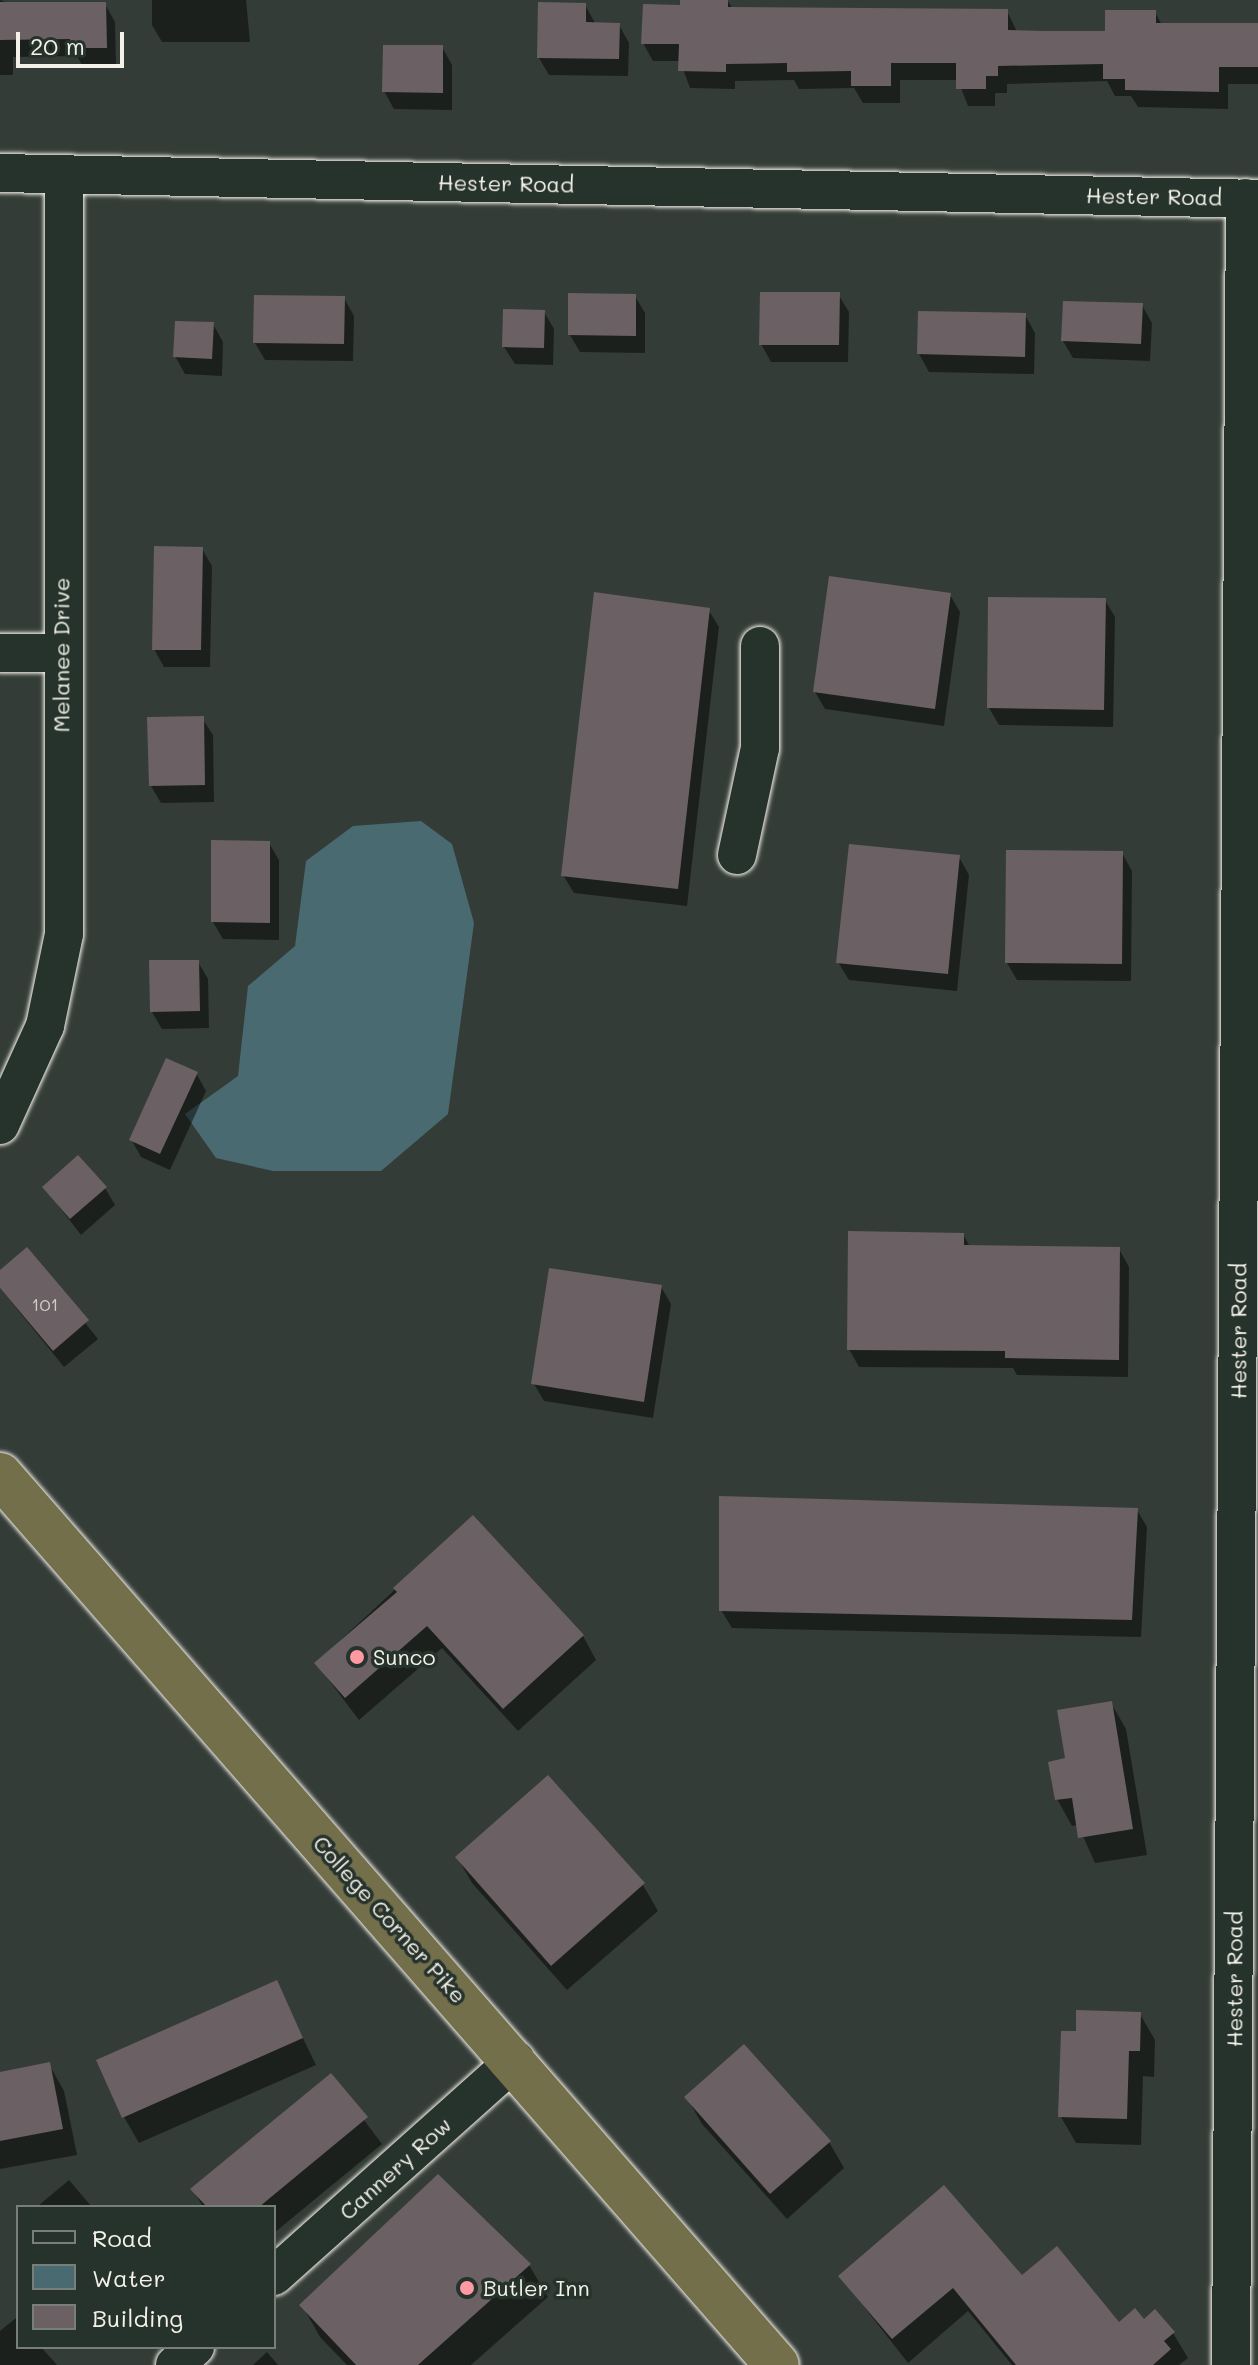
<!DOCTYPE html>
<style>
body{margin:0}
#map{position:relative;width:1258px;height:2365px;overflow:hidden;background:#343c38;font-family:Mali,sans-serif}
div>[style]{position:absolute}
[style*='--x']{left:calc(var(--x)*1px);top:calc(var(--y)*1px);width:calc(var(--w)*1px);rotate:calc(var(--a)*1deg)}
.water>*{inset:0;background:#4a6a71}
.shadow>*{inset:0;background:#0007}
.building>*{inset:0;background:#6b6064}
.roads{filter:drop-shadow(0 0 2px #f4f1e8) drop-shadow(0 0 2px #f4f1e8)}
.minor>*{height:38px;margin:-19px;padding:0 19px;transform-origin:19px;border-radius:19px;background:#26332d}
.trunk>*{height:44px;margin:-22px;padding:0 22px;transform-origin:22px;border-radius:22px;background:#726f4a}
.dots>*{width:22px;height:22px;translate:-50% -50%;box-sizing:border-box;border:4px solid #26332d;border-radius:50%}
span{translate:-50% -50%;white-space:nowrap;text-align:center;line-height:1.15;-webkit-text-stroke:7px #26332d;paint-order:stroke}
.number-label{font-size:18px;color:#d2cdc7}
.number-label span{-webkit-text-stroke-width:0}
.street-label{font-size:22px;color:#f4f1e8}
.poi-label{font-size:22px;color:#f4f1e8}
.left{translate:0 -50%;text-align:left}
.legend{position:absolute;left:16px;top:2205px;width:260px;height:144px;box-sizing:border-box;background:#26332d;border:2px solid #787f78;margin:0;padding:10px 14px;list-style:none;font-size:24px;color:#f4f1e8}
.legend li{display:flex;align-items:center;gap:16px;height:40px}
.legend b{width:40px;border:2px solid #787f78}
.scale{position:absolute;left:16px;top:32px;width:108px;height:36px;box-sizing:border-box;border:4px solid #f4f1e8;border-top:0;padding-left:10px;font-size:24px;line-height:28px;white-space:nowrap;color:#f4f1e8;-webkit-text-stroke:6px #26332d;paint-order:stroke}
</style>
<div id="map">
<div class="water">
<div style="clip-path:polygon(421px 821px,452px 844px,474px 923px,448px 1114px,381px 1171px,273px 1171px,216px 1158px,185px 1114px,238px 1076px,248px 986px,295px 946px,306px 861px,353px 826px)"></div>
</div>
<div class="shadow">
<div style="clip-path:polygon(0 0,11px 4px,105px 4px,115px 22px,116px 65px,82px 65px,77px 56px,13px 57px,13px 75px,0 75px)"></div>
<div style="clip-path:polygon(152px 0,246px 0,250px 42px,162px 42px,152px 25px)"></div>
<div style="clip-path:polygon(682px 0,727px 0,733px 9px,1007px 11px,1017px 32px,1107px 33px,1155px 12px,1162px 25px,1258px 26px,1258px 84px,1228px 84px,1228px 109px,1138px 107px,1131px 96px,1115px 96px,1107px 81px,1007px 84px,1007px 93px,995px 93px,995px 106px,968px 106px,958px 80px,900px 80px,900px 103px,863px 103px,854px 88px,799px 89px,794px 80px,735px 81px,735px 89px,690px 88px,680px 61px,653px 61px,643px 43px,682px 8px)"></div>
<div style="clip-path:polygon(585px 5px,595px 23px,619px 25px,629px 43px,628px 76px,549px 75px,539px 58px)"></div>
<div style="clip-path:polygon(442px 47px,452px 65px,452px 110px,394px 109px,384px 91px)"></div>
<div style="clip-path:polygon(838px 294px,849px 312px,848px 362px,771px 362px,761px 344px)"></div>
<div style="clip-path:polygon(635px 296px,645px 313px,645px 353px,580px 352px,570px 335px)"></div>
<div style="clip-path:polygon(344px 298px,354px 316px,353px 361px,265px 360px,255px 343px)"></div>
<div style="clip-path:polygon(1142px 305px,1152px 323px,1150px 361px,1073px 358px,1063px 341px)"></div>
<div style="clip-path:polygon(544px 312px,554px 329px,553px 365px,515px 364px,504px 347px)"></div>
<div style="clip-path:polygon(1025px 315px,1035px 333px,1034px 374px,929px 372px,919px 354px)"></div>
<div style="clip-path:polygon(213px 324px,223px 342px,222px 376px,185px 374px,175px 356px)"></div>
<div style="clip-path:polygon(202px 549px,212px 566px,210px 667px,164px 667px,154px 649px)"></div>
<div style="clip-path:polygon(950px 595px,960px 612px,944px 726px,825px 709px,815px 692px)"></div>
<div style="clip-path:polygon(1105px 600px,1115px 617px,1113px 727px,999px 725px,989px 708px)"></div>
<div style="clip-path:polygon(708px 609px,719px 627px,687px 906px,574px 893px,563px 875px)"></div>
<div style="clip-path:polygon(202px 718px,213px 735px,214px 802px,161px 803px,151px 786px)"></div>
<div style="clip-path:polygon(269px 843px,279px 860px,279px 940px,223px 939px,213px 922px)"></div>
<div style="clip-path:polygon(1122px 853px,1132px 871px,1131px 981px,1017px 980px,1007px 963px)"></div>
<div style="clip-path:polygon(959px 857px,969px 875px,957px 991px,849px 980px,838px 962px)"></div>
<div style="clip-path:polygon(198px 962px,208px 979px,209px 1028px,162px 1029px,152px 1012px)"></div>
<div style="clip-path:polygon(196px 1073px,206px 1091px,170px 1170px,141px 1157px,131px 1139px)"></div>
<div style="clip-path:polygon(44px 1187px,105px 1188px,115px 1205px,81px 1235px)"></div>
<div style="clip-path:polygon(963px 1234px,970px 1247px,1119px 1249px,1129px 1267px,1128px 1377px,1017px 1375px,1013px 1368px,859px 1367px,849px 1349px)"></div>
<div style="clip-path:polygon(27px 1250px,98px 1339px,64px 1367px,0 1288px,0 1273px)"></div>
<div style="clip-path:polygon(661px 1287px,671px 1304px,653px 1418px,544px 1401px,534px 1384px)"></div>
<div style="clip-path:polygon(1137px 1510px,1147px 1527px,1141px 1637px,732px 1628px,721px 1610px)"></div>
<div style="clip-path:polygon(473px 1517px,583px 1636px,596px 1660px,518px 1731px,442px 1648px,359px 1720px,316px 1663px)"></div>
<div style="clip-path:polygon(1111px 1703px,1126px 1729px,1147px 1855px,1095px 1863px,1078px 1825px,1072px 1826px,1057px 1799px,1067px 1760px)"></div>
<div style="clip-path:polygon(457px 1857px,643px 1885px,658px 1911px,567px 1990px,472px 1883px)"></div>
<div style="clip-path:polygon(276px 1983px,316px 2065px,139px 2143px,124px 2117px)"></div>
<div style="clip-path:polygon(1140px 2014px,1155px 2040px,1154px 2077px,1143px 2076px,1141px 2145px,1076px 2143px,1061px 2117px,1078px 2033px)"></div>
<div style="clip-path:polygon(49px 2064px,64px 2091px,77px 2155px,0 2169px,0 2074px)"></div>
<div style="clip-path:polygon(331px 2076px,382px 2144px,274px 2233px,274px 2207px,203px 2207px,193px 2190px)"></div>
<div style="clip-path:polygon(687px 2098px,829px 2142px,844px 2168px,787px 2219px,702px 2124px)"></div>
<div style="clip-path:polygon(69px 2180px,92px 2207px,38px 2207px,38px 2206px)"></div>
<div style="clip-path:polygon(529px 2265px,548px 2297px,471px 2365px,347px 2365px,320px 2337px,302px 2305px)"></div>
<div style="clip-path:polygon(840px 2276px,1022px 2278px,1119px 2325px,1144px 2322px,1173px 2333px,1188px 2358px,1179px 2365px,1012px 2365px,968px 2311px,908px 2363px)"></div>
<div style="clip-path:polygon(16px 2318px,18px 2347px,41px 2347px,57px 2365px,0 2365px,0 2331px)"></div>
<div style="clip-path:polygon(267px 2352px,278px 2365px,253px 2365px)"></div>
</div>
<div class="building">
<div style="clip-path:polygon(680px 0,728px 0,728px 7px,1008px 9px,1008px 30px,1044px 31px,1105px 31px,1105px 10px,1156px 10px,1156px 23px,1258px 23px,1258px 67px,1219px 67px,1219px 92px,1125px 90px,1125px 79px,1103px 79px,1103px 64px,998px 66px,998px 76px,986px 76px,986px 89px,956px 89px,956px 63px,891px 63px,891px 86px,851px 86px,851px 71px,787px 72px,787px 63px,726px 64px,726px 72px,678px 71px,679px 44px,641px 44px,643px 4px,680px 5px)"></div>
<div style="clip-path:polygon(0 2px,106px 2px,107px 48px,70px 48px,70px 39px,0 40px)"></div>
<div style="clip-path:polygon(538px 2px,586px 3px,586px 22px,620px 23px,619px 59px,537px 58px)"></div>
<div style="clip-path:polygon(383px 45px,443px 45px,443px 93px,382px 92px)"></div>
<div style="clip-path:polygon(760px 292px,840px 292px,839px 345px,759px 345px)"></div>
<div style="clip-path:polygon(568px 293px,636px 294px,636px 336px,568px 335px)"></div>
<div style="clip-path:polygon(254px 295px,345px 296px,344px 344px,253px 343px)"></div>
<div style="clip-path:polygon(1063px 301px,1143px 303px,1141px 344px,1061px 341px)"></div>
<div style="clip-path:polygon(503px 309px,545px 310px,544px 348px,502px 347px)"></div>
<div style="clip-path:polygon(918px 311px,1026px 313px,1025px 357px,917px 354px)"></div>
<div style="clip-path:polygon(175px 321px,214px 322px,212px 359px,173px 357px)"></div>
<div style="clip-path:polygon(154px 546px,203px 547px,201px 650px,152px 650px)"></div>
<div style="clip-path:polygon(829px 576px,951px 593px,935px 709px,813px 692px)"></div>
<div style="clip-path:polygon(594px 592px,710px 608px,678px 889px,561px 876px)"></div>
<div style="clip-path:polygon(988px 597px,1106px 598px,1104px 710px,987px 708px)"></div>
<div style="clip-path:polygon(204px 716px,205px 785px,149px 786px,147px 717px)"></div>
<div style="clip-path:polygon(211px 840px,270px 841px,270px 923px,211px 922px)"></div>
<div style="clip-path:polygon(849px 844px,960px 855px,948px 974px,836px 963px)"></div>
<div style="clip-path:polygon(1006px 850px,1123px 851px,1122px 964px,1005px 963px)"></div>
<div style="clip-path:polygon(149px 960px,199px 960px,200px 1011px,150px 1012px)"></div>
<div style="clip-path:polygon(166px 1058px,198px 1072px,160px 1154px,129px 1140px)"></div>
<div style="clip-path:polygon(78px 1155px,107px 1187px,70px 1219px,42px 1187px)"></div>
<div style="clip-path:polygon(848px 1231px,964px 1233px,964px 1245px,1120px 1247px,1119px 1360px,1005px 1358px,1005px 1351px,847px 1350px)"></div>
<div style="clip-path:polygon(27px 1247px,89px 1320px,53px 1351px,0 1288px,0 1270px)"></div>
<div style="clip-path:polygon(549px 1268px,662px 1285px,644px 1402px,531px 1384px)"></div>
<div style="clip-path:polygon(719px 1496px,1138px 1508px,1132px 1620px,719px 1611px)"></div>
<div style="clip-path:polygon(473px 1515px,584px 1635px,503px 1709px,427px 1626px,345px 1698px,314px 1663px,397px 1592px,393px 1588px)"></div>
<div style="clip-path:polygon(1112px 1701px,1133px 1829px,1078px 1838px,1072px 1798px,1055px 1800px,1048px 1762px,1065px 1758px,1057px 1710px)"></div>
<div style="clip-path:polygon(548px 1775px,645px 1883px,551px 1966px,455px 1857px)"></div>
<div style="clip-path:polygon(277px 1980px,303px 2038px,122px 2118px,96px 2060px)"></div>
<div style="clip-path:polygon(1076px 2010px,1141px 2012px,1140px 2051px,1129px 2051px,1127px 2119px,1058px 2117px,1061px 2031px,1076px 2031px)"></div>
<div style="clip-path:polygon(744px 2044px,831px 2141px,770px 2194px,684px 2097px)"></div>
<div style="clip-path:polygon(50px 2062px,63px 2129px,0 2141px,0 2072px)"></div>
<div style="clip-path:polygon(331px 2073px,368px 2117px,259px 2207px,207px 2207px,190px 2189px)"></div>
<div style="clip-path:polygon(438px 2174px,531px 2264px,418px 2365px,356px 2365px,299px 2305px)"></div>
<div style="clip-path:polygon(944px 2185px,1022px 2275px,1057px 2246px,1119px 2322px,1135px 2308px,1144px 2319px,1155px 2309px,1175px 2332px,1164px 2341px,1171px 2349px,1153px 2365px,1016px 2365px,953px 2288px,892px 2339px,838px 2276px)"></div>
</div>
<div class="roads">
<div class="minor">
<div style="--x:0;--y:173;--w:1258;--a:1.18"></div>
<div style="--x:0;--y:653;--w:60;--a:0"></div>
<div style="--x:737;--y:855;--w:109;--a:-77.9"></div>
<div style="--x:760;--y:748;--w:102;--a:-90"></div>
<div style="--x:0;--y:1125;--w:109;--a:-65.6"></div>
<div style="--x:45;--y:1026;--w:94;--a:-78.3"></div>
<div style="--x:64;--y:934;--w:760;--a:-90"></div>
<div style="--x:274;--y:2276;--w:324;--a:-41.8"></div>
<div style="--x:175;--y:2365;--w:27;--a:-42"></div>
<div style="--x:1231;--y:2365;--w:2167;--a:-89.63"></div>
</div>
<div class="trunk">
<div style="--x:0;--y:1475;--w:1181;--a:48.88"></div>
</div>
</div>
<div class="dots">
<div style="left:357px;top:1657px;background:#ff9aa2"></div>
<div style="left:467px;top:2288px;background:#ff9aa2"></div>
</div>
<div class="number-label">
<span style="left:45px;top:1304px">101</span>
</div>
<div class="street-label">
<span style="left:506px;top:183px;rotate:1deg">Hester Road</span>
<span style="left:1154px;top:196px;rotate:1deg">Hester Road</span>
<span style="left:61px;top:655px;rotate:-90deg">Melanee Drive</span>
<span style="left:1238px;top:1331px;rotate:-90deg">Hester Road</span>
<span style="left:390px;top:1919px;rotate:48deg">College Corner Pike</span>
<span style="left:1234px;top:1979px;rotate:-90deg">Hester Road</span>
<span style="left:395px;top:2168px;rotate:-42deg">Cannery Row</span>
</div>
<div class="poi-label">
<span class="left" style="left:373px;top:1657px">Sunco</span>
<span class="left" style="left:483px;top:2288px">Butler Inn</span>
</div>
<ul class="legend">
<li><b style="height:10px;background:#26332d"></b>Road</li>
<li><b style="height:22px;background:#4a6a71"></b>Water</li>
<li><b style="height:22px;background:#6b6064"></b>Building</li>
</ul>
<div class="scale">20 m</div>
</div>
